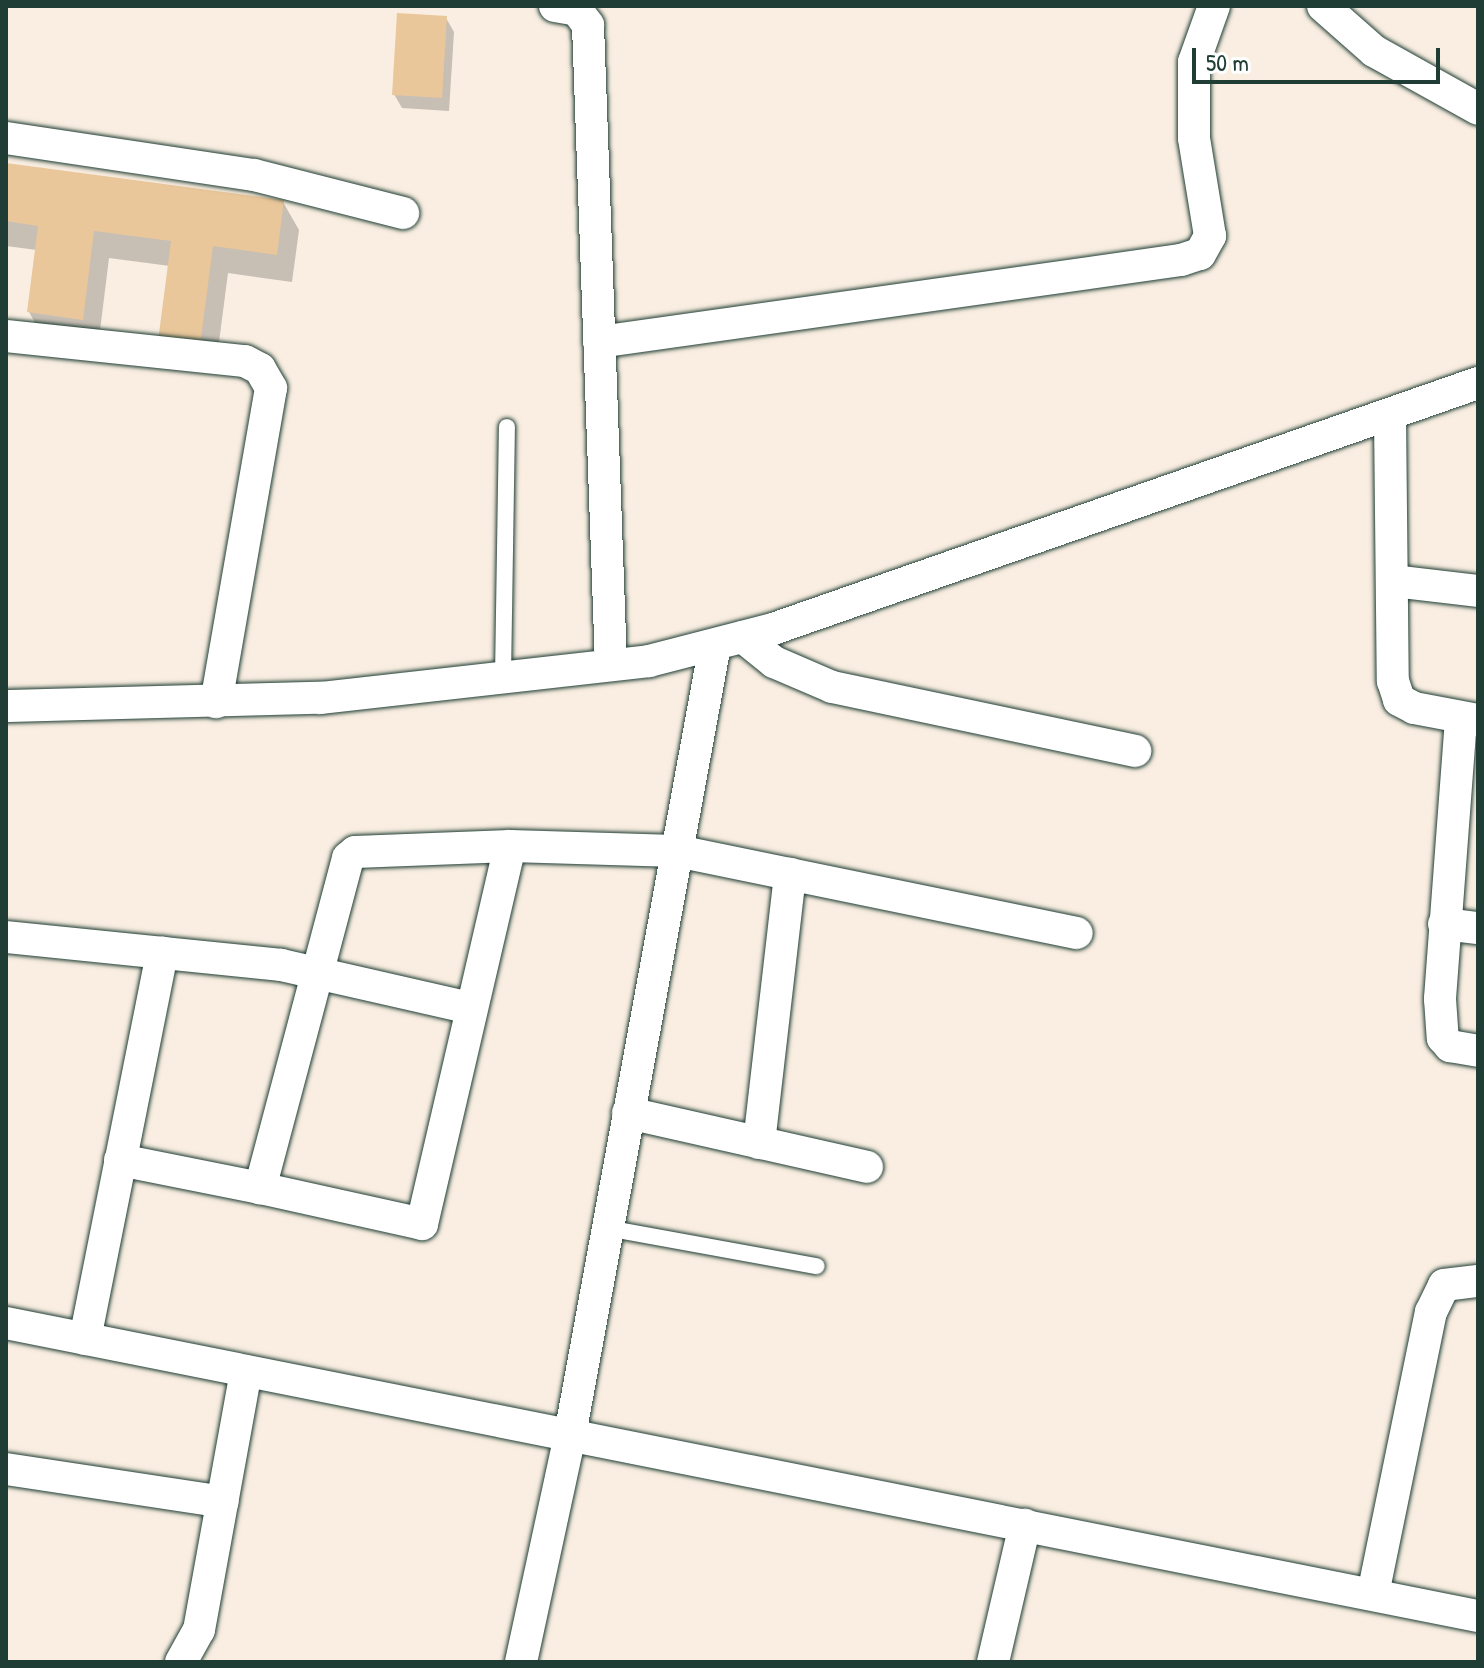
<!DOCTYPE html>
<style>
body{margin:0}
#map{position:relative;width:1484px;height:1668px;overflow:hidden;background:#f9eee1;font-family:"Patrick Hand",sans-serif}
div>[style]{position:absolute}
[style*='--x']{left:calc(var(--x)*1px);top:calc(var(--y)*1px);width:calc(var(--w)*1px);rotate:calc(var(--a)*1deg)}
.shadow>*{inset:0;background:#0003}
.building>*{inset:0;background:#eac79b}
.roads{filter:drop-shadow(0 0 2px #1f3d34) drop-shadow(0 0 2px #1f3d34)}
.lane>*{height:16px;margin:-8px;padding:0 8px;transform-origin:8px;border-radius:8px;background:#fff}
.street>*{height:32px;margin:-16px;padding:0 16px;transform-origin:16px;border-radius:16px;background:#fff}
span{translate:-50% -50%;white-space:nowrap;text-align:center;line-height:1.15;-webkit-text-stroke:8px #fff;paint-order:stroke}
.frame{position:absolute;inset:0;border:8px solid #1f3d34;pointer-events:none}
.scale{position:absolute;left:1192px;top:48px;width:248px;height:36px;box-sizing:border-box;border:4px solid #1f3d34;border-top:0;padding-left:10px;font-size:24px;line-height:28px;white-space:nowrap;color:#1f3d34;-webkit-text-stroke:6px #fff;paint-order:stroke}
</style>
<div id="map">
<div class="shadow">
<div style="clip-path:polygon(446px 18px,454px 32px,449px 111px,402px 108px,394px 94px)"></div>
<div style="clip-path:polygon(6px 165px,283px 202px,299px 230px,292px 282px,228px 273px,215px 373px,176px 368px,170px 266px,109px 258px,98px 347px,45px 340px,29px 312px,37px 250px,6px 246px)"></div>
</div>
<div class="building">
<div style="clip-path:polygon(397px 13px,447px 16px,442px 98px,392px 95px)"></div>
<div style="clip-path:polygon(6px 163px,284px 200px,277px 255px,213px 246px,200px 346px,158px 341px,171px 241px,94px 231px,83px 320px,27px 312px,38px 226px,6px 221px)"></div>
</div>
<div class="roads">
<div class="lane">
<div style="--x:503;--y:677;--w:250;--a:-89.1"></div>
<div style="--x:607;--y:1228;--w:213;--a:10.3"></div>
</div>
<div class="street">
<div style="--x:555;--y:6;--w:22;--a:10"></div>
<div style="--x:577;--y:10;--w:19;--a:54"></div>
<div style="--x:588;--y:25;--w:640;--a:87.94"></div>
<div style="--x:1323;--y:6;--w:68;--a:41.4"></div>
<div style="--x:1374;--y:51;--w:119;--a:29.1"></div>
<div style="--x:6;--y:138;--w:251;--a:8.5"></div>
<div style="--x:254;--y:175;--w:154;--a:14.3"></div>
<div style="--x:6;--y:336;--w:240;--a:6"></div>
<div style="--x:245;--y:361;--w:17;--a:28"></div>
<div style="--x:260;--y:369;--w:22;--a:60"></div>
<div style="--x:271;--y:388;--w:319;--a:99.9"></div>
<div style="--x:599;--y:342;--w:588;--a:-8.02"></div>
<div style="--x:1181;--y:260;--w:20;--a:-18"></div>
<div style="--x:1200;--y:254;--w:21;--a:-61"></div>
<div style="--x:1210;--y:236;--w:99;--a:-99.3"></div>
<div style="--x:1194;--y:138;--w:76;--a:-90"></div>
<div style="--x:1194;--y:62;--w:59;--a:-70.3"></div>
<div style="--x:1390;--y:416;--w:265;--a:89.4"></div>
<div style="--x:1393;--y:681;--w:20;--a:72"></div>
<div style="--x:1399;--y:700;--w:17;--a:28"></div>
<div style="--x:1414;--y:708;--w:65;--a:10.6"></div>
<div style="--x:1393;--y:581;--w:86;--a:6.7"></div>
<div style="--x:743;--y:637;--w:40;--a:39"></div>
<div style="--x:774;--y:662;--w:63;--a:23.3"></div>
<div style="--x:832;--y:687;--w:310;--a:11.9"></div>
<div style="--x:6;--y:706;--w:314;--a:-1.5"></div>
<div style="--x:320;--y:698;--w:331;--a:-6.4"></div>
<div style="--x:649;--y:661;--w:128;--a:-14.5"></div>
<div style="--x:773;--y:629;--w:747;--a:-19.24"></div>
<div style="--x:1461;--y:719;--w:281;--a:94.3"></div>
<div style="--x:1440;--y:999;--w:39;--a:86"></div>
<div style="--x:1443;--y:1038;--w:11;--a:49"></div>
<div style="--x:1450;--y:1046;--w:28;--a:10"></div>
<div style="--x:510;--y:846;--w:155;--a:177.8"></div>
<div style="--x:355;--y:852;--w:9;--a:139"></div>
<div style="--x:348;--y:858;--w:342;--a:104.9"></div>
<div style="--x:260;--y:1188;--w:166;--a:12.5"></div>
<div style="--x:422;--y:1224;--w:388;--a:-76.9"></div>
<div style="--x:510;--y:846;--w:167;--a:1.7"></div>
<div style="--x:677;--y:851;--w:408;--a:11.6"></div>
<div style="--x:1444;--y:924;--w:34;--a:7"></div>
<div style="--x:6;--y:937;--w:276;--a:5.8"></div>
<div style="--x:281;--y:965;--w:195;--a:12.8"></div>
<div style="--x:628;--y:1113;--w:245;--a:12.7"></div>
<div style="--x:759;--y:1143;--w:271;--a:-83.4"></div>
<div style="--x:120;--y:1160;--w:143;--a:11.3"></div>
<div style="--x:6;--y:1323;--w:1501;--a:11.26"></div>
<div style="--x:85;--y:1339;--w:394;--a:-78.7"></div>
<div style="--x:6;--y:1469;--w:219;--a:8.6"></div>
<div style="--x:1373;--y:1594;--w:288;--a:-78.4"></div>
<div style="--x:1431;--y:1312;--w:30;--a:-64"></div>
<div style="--x:1444;--y:1285;--w:34;--a:-7"></div>
<div style="--x:181;--y:1662;--w:37;--a:-61"></div>
<div style="--x:199;--y:1630;--w:263;--a:-79.7"></div>
<div style="--x:521;--y:1662;--w:232;--a:-77.8"></div>
<div style="--x:570;--y:1435;--w:803;--a:-79.6"></div>
<div style="--x:993;--y:1662;--w:141;--a:-76.9"></div>
</div>
</div>
<div class="frame"></div>
<div class="scale">50 m</div>
</div>
